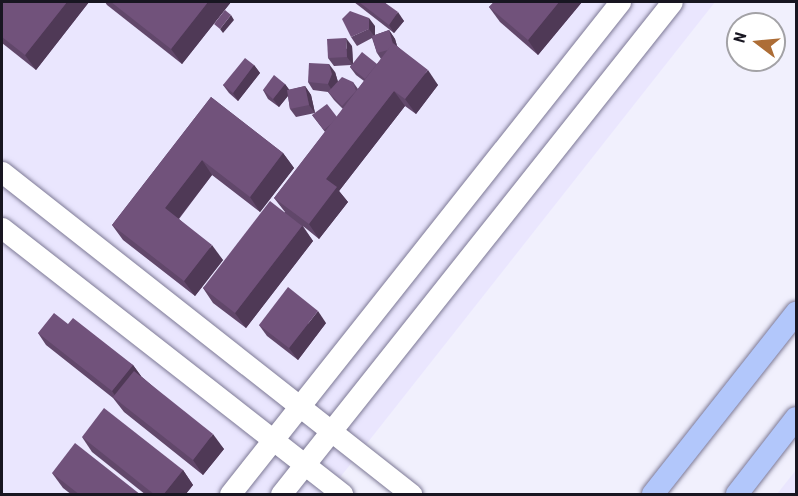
<!DOCTYPE html>
<style>
body{margin:0}
#map{position:relative;width:798px;height:496px;overflow:hidden;background:#f1f0fd;font-family:"Roboto Condensed",sans-serif}
div>[style]{position:absolute}
[style*='--x']{left:calc(var(--x)*1px);top:calc(var(--y)*1px);width:calc(var(--w)*1px);rotate:calc(var(--a)*1deg)}
.built>*{inset:0;background:#eae6fe}
.roads{filter:drop-shadow(0 0 2px #7d7995) drop-shadow(0 0 2px #7d7995)}
.secondary>*{height:21px;margin:-10.5px;padding:0 10.5px;transform-origin:10.5px;border-radius:10.5px;background:#fff}
.primary>*{height:22px;margin:-11px;padding:0 11px;transform-origin:11px;border-radius:11px;background:#b2c7fb}
.wall>*{inset:0;background:#61476a}
.shaded-wall>*{inset:0;background:#4f3956}
.building>*{inset:0;background:#71527b}
span{translate:-50% -50%;white-space:nowrap;text-align:center;line-height:1.15;-webkit-text-stroke:6px #fff;paint-order:stroke}
.frame{position:absolute;inset:0;border:3px solid #181621;pointer-events:none}
.north{position:absolute;left:726px;top:12px;width:60px;height:60px;box-sizing:border-box;background:#fff;border:2px solid #a3a2a6;border-radius:50%;rotate:286deg;font-size:16px;font-weight:700;line-height:24px;text-align:center;color:#181621}
.north::after{content:'';display:block;margin:auto;width:21px;height:27px;background:#ad6d36;clip-path:polygon(50% 0,100% 100%,50% 72%,0 100%)}
</style>
<div id="map">
<div class="built">
<div style="clip-path:polygon(2px 2px,715px 2px,327px 494px,2px 494px)"></div>
<div style="clip-path:polygon(796px 470px,796px 494px,777px 494px)"></div>
</div>
<div class="roads">
<div class="secondary">
<div style="--x:2;--y:172;--w:521;--a:38.21"></div>
<div style="--x:2;--y:228;--w:432;--a:38"></div>
<div style="--x:230;--y:494;--w:628;--a:-51.6"></div>
<div style="--x:281;--y:494;--w:628;--a:-51.53"></div>
</div>
<div class="primary">
<div style="--x:653;--y:494;--w:231;--a:-51.7"></div>
<div style="--x:737;--y:494;--w:96;--a:-52.2"></div>
</div>
</div>
<div class="wall">
<div style="clip-path:polygon(2px 2px,89px 2px,36px 70px,2px 43px)"></div>
<div style="clip-path:polygon(105px 2px,231px 2px,182px 64px,107px 5px)"></div>
<div style="clip-path:polygon(354px 2px,384px 2px,404px 21px,394px 33px)"></div>
<div style="clip-path:polygon(494px 2px,582px 2px,538px 55px,500px 22px,489px 7px)"></div>
<div style="clip-path:polygon(375px 26px,375px 35px,389px 30px,395px 39px,397px 46px,438px 85px,416px 114px,405px 106px,339px 191px,348px 202px,319px 239px,303px 226px,313px 241px,246px 328px,213px 303px,203px 288px,285px 212px,274px 198px,325px 132px,312px 115px,337px 117px,343px 109px,334px 100px,328px 92px,313px 90px,308px 82px,335px 72px,338px 82px,353px 82px,358px 89px,364px 81px,356px 75px,350px 67px,351px 65px,334px 66px,328px 58px,352px 46px,353px 63px,377px 64px,381px 59px,377px 53px,372px 38px,357px 46px,351px 37px)"></div>
<div style="clip-path:polygon(254px 65px,260px 73px,238px 101px,229px 93px,223px 85px)"></div>
<div style="clip-path:polygon(285px 84px,289px 90px,305px 86px,311px 95px,315px 113px,296px 117px,290px 109px,288px 96px,279px 107px,268px 99px,263px 90px)"></div>
<div style="clip-path:polygon(211px 97px,283px 153px,294px 168px,260px 212px,212px 175px,179px 219px,223px 260px,195px 296px,123px 240px,112px 225px)"></div>
<div style="clip-path:polygon(326px 323px,298px 360px,267px 336px,259px 325px)"></div>
<div style="clip-path:polygon(68px 324px,133px 365px,141px 376px,224px 449px,203px 475px,124px 412px,113px 398px,46px 345px,38px 333px)"></div>
<div style="clip-path:polygon(82px 437px,183px 470px,193px 485px,185px 495px,146px 495px,92px 452px)"></div>
<div style="clip-path:polygon(52px 473px,141px 495px,72px 495px,63px 488px)"></div>
</div>
<div class="shaded-wall">
<div style="clip-path:polygon(67px 2px,89px 2px,36px 70px,25px 55px)"></div>
<div style="clip-path:polygon(208px 2px,231px 2px,182px 64px,171px 49px)"></div>
<div style="clip-path:polygon(559px 2px,582px 2px,538px 55px,528px 40px)"></div>
<div style="clip-path:polygon(398px 12px,404px 21px,394px 33px,389px 25px)"></div>
<div style="clip-path:polygon(231px 15px,234px 20px,223px 33px,220px 29px)"></div>
<div style="clip-path:polygon(369px 18px,375px 26px,375px 37px,369px 29px)"></div>
<div style="clip-path:polygon(389px 30px,395px 39px,400px 56px,394px 48px)"></div>
<div style="clip-path:polygon(346px 38px,352px 46px,353px 65px,347px 57px)"></div>
<div style="clip-path:polygon(329px 64px,335px 72px,338px 82px,333px 92px,328px 84px)"></div>
<div style="clip-path:polygon(254px 65px,260px 73px,238px 101px,233px 93px)"></div>
<div style="clip-path:polygon(428px 70px,438px 85px,416px 114px,405px 99px)"></div>
<div style="clip-path:polygon(285px 84px,291px 92px,279px 107px,273px 99px)"></div>
<div style="clip-path:polygon(305px 86px,311px 95px,315px 113px,309px 105px)"></div>
<div style="clip-path:polygon(394px 91px,405px 106px,339px 191px,348px 202px,319px 239px,309px 224px,326px 179px)"></div>
<div style="clip-path:polygon(283px 153px,294px 168px,260px 212px,250px 197px)"></div>
<div style="clip-path:polygon(202px 160px,212px 175px,175px 223px,165px 208px)"></div>
<div style="clip-path:polygon(302px 226px,313px 241px,246px 328px,235px 313px)"></div>
<div style="clip-path:polygon(212px 245px,223px 260px,195px 296px,184px 281px)"></div>
<div style="clip-path:polygon(318px 311px,326px 323px,298px 360px,289px 348px)"></div>
<div style="clip-path:polygon(133px 365px,141px 376px,120px 403px,112px 391px)"></div>
<div style="clip-path:polygon(213px 434px,224px 449px,203px 475px,193px 460px)"></div>
<div style="clip-path:polygon(183px 470px,193px 485px,185px 495px,163px 495px)"></div>
</div>
<div class="building">
<div style="clip-path:polygon(2px 2px,67px 2px,25px 55px,2px 37px)"></div>
<div style="clip-path:polygon(111px 2px,208px 2px,171px 49px)"></div>
<div style="clip-path:polygon(359px 2px,384px 2px,398px 12px,389px 25px)"></div>
<div style="clip-path:polygon(494px 2px,559px 2px,528px 40px,489px 7px)"></div>
<div style="clip-path:polygon(225px 10px,231px 15px,220px 29px,214px 24px)"></div>
<div style="clip-path:polygon(350px 11px,369px 18px,369px 29px,351px 37px,342px 19px)"></div>
<div style="clip-path:polygon(389px 30px,393px 44px,388px 50px,377px 53px,372px 36px)"></div>
<div style="clip-path:polygon(346px 38px,347px 57px,328px 58px,327px 39px)"></div>
<div style="clip-path:polygon(393px 43px,428px 70px,405px 99px,394px 91px,326px 179px,337px 187px,309px 224px,274px 198px)"></div>
<div style="clip-path:polygon(362px 52px,377px 64px,365px 79px,350px 67px)"></div>
<div style="clip-path:polygon(245px 58px,254px 65px,233px 93px,223px 85px)"></div>
<div style="clip-path:polygon(309px 63px,329px 64px,332px 74px,328px 84px,308px 82px)"></div>
<div style="clip-path:polygon(274px 75px,285px 84px,273px 99px,263px 90px)"></div>
<div style="clip-path:polygon(342px 77px,353px 82px,356px 91px,342px 106px,328px 92px)"></div>
<div style="clip-path:polygon(305px 86px,309px 105px,290px 109px,287px 90px)"></div>
<div style="clip-path:polygon(211px 97px,283px 153px,250px 197px,202px 160px,165px 208px,212px 245px,184px 281px,112px 225px)"></div>
<div style="clip-path:polygon(327px 104px,337px 117px,331px 124px,324px 130px,312px 115px)"></div>
<div style="clip-path:polygon(270px 201px,302px 226px,235px 313px,203px 288px)"></div>
<div style="clip-path:polygon(288px 287px,318px 311px,289px 348px,259px 325px)"></div>
<div style="clip-path:polygon(54px 313px,68px 324px,73px 318px,133px 365px,112px 391px,38px 333px)"></div>
<div style="clip-path:polygon(134px 371px,213px 434px,193px 460px,113px 397px)"></div>
<div style="clip-path:polygon(104px 408px,183px 470px,163px 495px,155px 495px,82px 437px)"></div>
<div style="clip-path:polygon(75px 443px,141px 495px,80px 495px,52px 473px)"></div>
</div>
<div class="frame"></div>
<div class="north">N</div>
</div>
